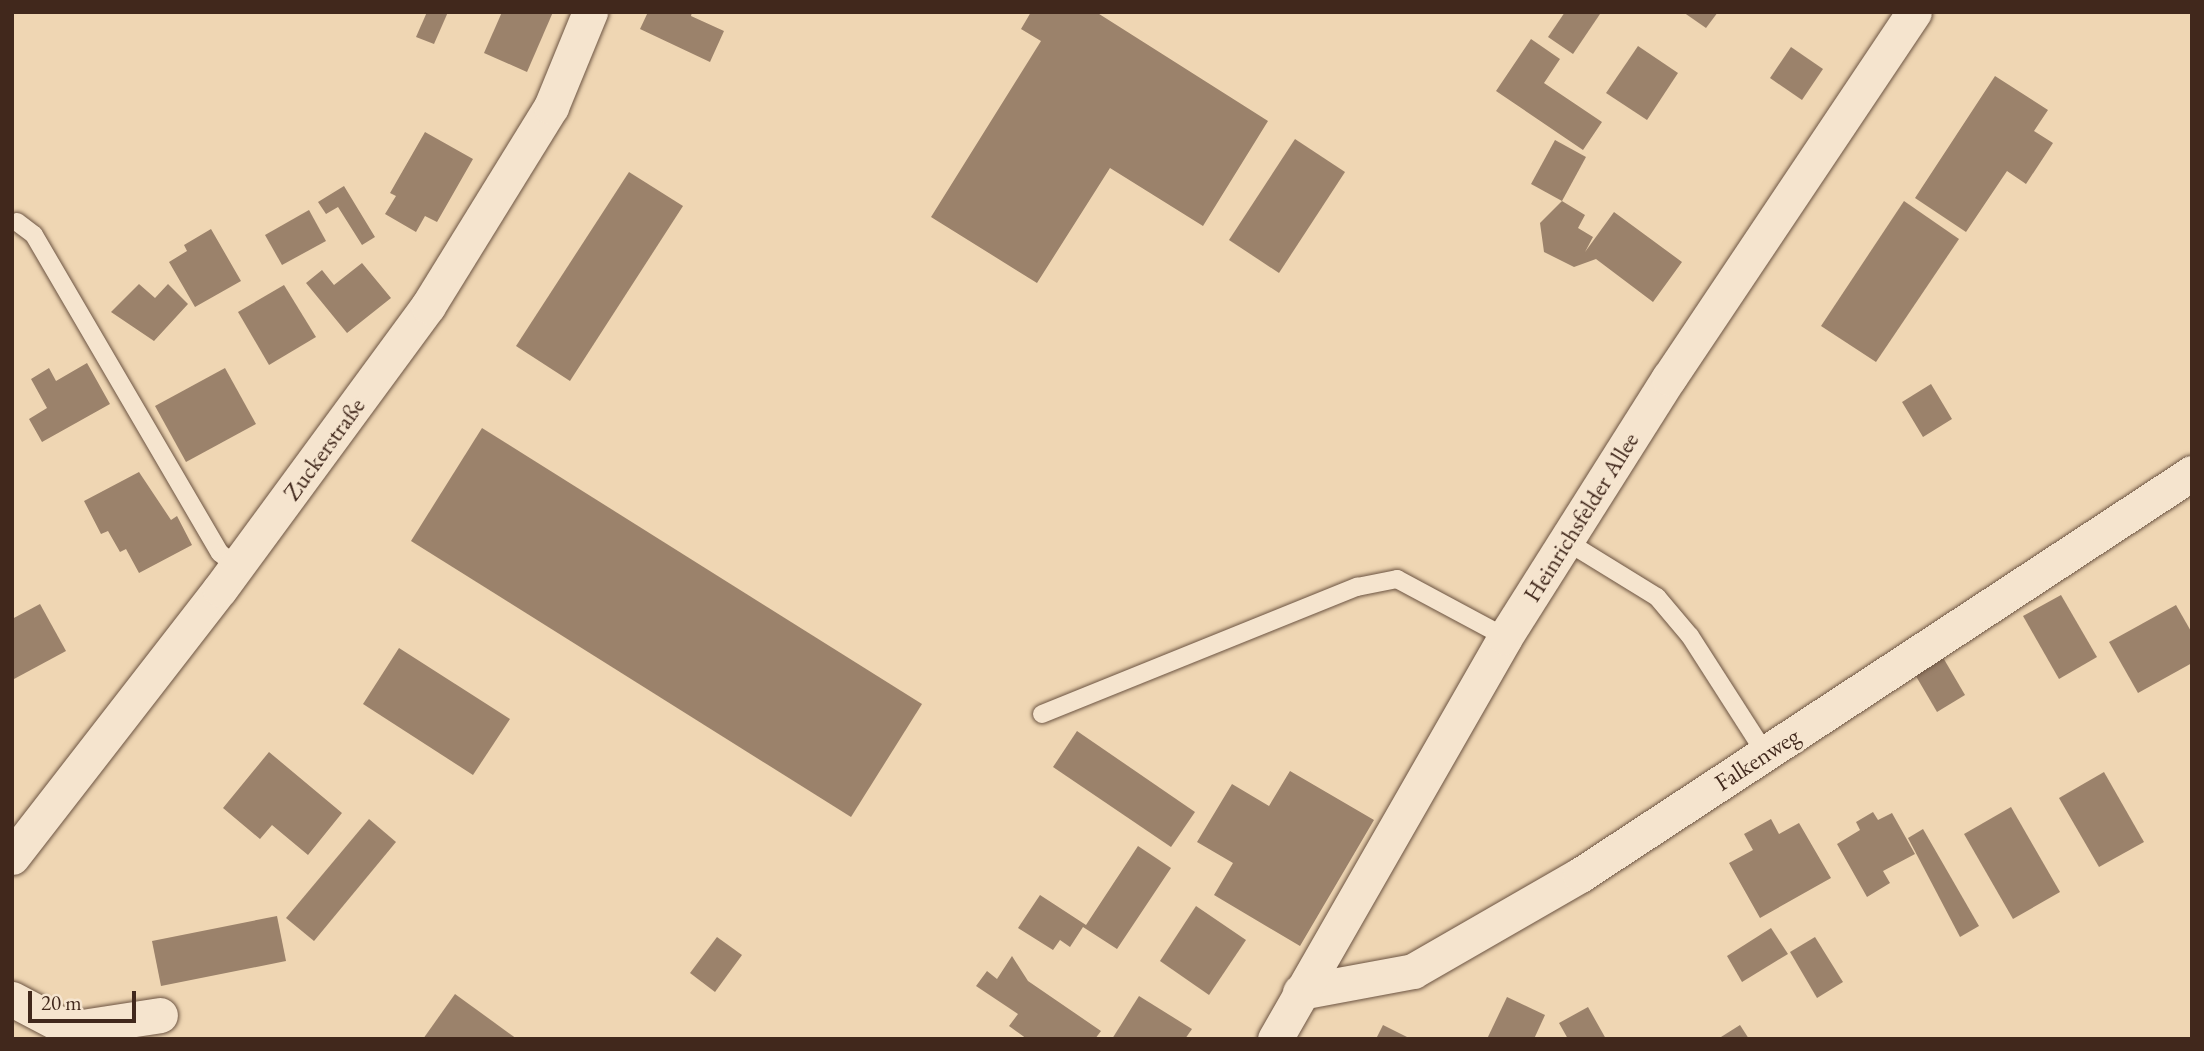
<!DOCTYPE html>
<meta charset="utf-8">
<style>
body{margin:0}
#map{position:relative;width:2204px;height:1051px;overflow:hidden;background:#efd6b3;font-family:"EB Garamond",serif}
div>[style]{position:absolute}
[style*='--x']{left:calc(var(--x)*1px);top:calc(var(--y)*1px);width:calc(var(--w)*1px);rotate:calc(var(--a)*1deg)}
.building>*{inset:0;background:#9b826b}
.roads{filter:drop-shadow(0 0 2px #6c5442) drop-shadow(0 0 2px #6c5442)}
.lane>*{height:18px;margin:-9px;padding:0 9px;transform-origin:9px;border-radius:9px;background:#f5e4ce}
.street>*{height:35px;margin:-17.5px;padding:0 17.5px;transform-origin:17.5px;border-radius:17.5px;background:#f5e4ce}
span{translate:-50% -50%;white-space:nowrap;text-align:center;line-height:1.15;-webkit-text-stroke:6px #f5e4ce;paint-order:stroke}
.street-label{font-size:24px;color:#41281c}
.frame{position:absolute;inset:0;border:14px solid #41281c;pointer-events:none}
.scale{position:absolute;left:28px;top:991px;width:108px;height:32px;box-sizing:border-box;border:4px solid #41281c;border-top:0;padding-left:9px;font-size:21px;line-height:24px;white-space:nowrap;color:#41281c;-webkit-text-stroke:5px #f5e4ce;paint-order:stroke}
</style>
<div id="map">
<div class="building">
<div style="clip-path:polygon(427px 12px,448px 12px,434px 44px,416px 37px)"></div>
<div style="clip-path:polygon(502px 12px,553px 12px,527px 72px,484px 53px)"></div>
<div style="clip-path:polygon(648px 12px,692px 12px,691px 16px,724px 31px,710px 62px,640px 29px)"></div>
<div style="clip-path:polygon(1031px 12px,1096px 12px,1268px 121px,1203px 226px,1110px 168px,1037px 283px,931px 217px,1041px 41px,1021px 29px)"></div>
<div style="clip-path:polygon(1565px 12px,1600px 14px,1573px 54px,1548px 37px)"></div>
<div style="clip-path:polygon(1683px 12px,1718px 12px,1706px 28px)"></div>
<div style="clip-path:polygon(1531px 39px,1560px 59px,1544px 83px,1602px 122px,1583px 150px,1496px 91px)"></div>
<div style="clip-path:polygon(1638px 46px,1678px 73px,1647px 120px,1606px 93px)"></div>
<div style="clip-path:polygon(1791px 47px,1823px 69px,1802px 100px,1770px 78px)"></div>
<div style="clip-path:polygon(1995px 76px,2048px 110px,2034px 131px,2053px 143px,2026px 184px,2007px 171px,1966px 232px,1915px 198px)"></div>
<div style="clip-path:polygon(425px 132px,473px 159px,437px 222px,425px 216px,416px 232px,385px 214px,396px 196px,390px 193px)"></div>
<div style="clip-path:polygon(1295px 139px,1345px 172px,1279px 273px,1229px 240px)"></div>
<div style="clip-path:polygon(1555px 140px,1586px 157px,1562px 201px,1531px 184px)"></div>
<div style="clip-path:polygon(629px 172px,683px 206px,570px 381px,516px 346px)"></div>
<div style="clip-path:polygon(344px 186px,375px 237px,362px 245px,338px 207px,326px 214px,318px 202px)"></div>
<div style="clip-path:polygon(1562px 201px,1585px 215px,1578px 228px,1593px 237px,1585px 252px,1614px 212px,1682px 262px,1653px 302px,1596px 259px,1574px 267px,1544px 252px,1540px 223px)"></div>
<div style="clip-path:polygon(1904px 201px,1959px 239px,1876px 362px,1821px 326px)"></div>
<div style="clip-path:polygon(309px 210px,326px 241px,282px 265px,265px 235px)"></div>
<div style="clip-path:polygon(211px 229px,241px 281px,195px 307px,169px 262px,187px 251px,184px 245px)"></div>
<div style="clip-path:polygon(362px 263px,391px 298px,347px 333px,306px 283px,322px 270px,334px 285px)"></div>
<div style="clip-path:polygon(139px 284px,155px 298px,168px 284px,188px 304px,154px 341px,111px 312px)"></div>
<div style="clip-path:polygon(284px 285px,316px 337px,269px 365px,238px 312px)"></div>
<div style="clip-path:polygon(87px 363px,110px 404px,42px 442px,29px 419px,47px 408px,31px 379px,49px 368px,56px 381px)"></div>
<div style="clip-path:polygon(225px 368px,256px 424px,186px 462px,155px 406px)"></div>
<div style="clip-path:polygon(1931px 384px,1952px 419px,1923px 437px,1902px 402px)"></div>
<div style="clip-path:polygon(482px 428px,922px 704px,851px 817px,411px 541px)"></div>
<div style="clip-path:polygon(139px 472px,171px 520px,177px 516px,192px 545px,139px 573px,126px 549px,120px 552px,108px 531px,101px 534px,84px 501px)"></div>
<div style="clip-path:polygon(2061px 595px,2097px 657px,2059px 679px,2023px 616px)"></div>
<div style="clip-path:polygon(40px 604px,66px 651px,14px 679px,12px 619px)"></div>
<div style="clip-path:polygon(2176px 605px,2192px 633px,2192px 663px,2138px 693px,2109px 642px)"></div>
<div style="clip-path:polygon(399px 648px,510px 719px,473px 775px,363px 704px)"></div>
<div style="clip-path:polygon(1938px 649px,1965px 695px,1937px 712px,1910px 666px)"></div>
<div style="clip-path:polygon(1077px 731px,1195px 812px,1171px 847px,1053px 767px)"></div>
<div style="clip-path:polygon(269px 752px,342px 813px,308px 855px,272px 825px,260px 839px,223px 808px)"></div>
<div style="clip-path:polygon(1290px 771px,1374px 820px,1300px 946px,1214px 895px,1233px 863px,1197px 842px,1232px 784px,1269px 806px)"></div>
<div style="clip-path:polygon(2104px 772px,2144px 842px,2099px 867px,2059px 798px)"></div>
<div style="clip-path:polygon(2011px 807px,2060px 892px,2013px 919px,1964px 834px)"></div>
<div style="clip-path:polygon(1873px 812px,1878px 820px,1892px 813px,1915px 854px,1883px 871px,1890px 883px,1867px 897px,1837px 844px,1860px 830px,1856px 822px)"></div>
<div style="clip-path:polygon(369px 819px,396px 842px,314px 941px,286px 918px)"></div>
<div style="clip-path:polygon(1771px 819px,1779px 834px,1799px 823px,1831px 878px,1760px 918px,1729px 863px,1753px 850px,1744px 834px)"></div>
<div style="clip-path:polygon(1923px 829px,1979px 926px,1960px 937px,1908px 838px)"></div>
<div style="clip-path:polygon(1138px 846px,1171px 868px,1117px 949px,1083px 927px,1070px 947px,1060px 940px,1053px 950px,1018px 928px,1040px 895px,1086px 925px)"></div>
<div style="clip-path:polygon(1196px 906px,1246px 940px,1209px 995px,1160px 961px)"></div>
<div style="clip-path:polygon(277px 916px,286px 961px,161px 986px,152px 941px)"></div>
<div style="clip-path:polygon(1771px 928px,1788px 954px,1742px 982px,1727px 956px)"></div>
<div style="clip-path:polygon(717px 937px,742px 955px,715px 992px,690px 973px)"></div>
<div style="clip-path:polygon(1815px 937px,1843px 982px,1817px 998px,1790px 952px)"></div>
<div style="clip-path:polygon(1012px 956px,1028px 981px,1101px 1031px,1095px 1039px,1027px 1039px,1009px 1026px,1018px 1014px,976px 986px,987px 971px,997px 979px)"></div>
<div style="clip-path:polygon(455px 994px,517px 1039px,423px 1039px)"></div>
<div style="clip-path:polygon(1139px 996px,1192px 1029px,1185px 1039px,1112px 1039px)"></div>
<div style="clip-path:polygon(1507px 997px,1545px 1015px,1534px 1039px,1487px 1039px)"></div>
<div style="clip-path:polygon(1588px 1007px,1606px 1039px,1568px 1039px,1559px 1023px)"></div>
<div style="clip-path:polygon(1383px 1025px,1411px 1039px,1376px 1039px)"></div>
<div style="clip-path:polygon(1740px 1025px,1749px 1039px,1722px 1039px,1721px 1037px)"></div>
</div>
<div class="roads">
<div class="lane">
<div style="--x:17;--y:222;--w:21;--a:37"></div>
<div style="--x:34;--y:235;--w:368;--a:59.7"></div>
<div style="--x:220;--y:553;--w:22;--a:39"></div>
<div style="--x:1566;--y:541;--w:107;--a:31.6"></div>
<div style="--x:1657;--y:597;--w:51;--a:49.8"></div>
<div style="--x:1690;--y:636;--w:139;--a:57.3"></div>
<div style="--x:1042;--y:714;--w:340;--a:-22"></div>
<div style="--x:1357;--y:587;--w:41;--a:-11.3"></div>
<div style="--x:1397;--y:579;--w:123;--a:28.2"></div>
</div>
<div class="street">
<div style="--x:12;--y:857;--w:339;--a:-52.2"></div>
<div style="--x:220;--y:589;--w:351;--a:-53.7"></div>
<div style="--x:428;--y:306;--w:234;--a:-58.3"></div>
<div style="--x:551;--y:107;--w:103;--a:-67.7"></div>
<div style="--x:1300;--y:992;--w:115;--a:-10.5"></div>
<div style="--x:1413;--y:971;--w:193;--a:-29.9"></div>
<div style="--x:1580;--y:875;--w:732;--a:-33.3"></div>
<div style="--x:12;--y:999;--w:64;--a:27.8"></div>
<div style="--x:69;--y:1029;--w:92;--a:-8.7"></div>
<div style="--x:1275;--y:1039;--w:463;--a:-60.2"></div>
<div style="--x:1505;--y:637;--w:307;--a:-57.7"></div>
<div style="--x:1669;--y:378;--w:440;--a:-56.2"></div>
</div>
</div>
<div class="street-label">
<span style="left:324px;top:449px;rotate:-54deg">Zuckerstraße</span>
<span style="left:1581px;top:517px;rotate:-58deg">Heinrichsfelder Allee</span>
<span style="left:1757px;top:759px;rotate:-33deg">Falkenweg</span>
</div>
<div class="frame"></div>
<div class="scale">20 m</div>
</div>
